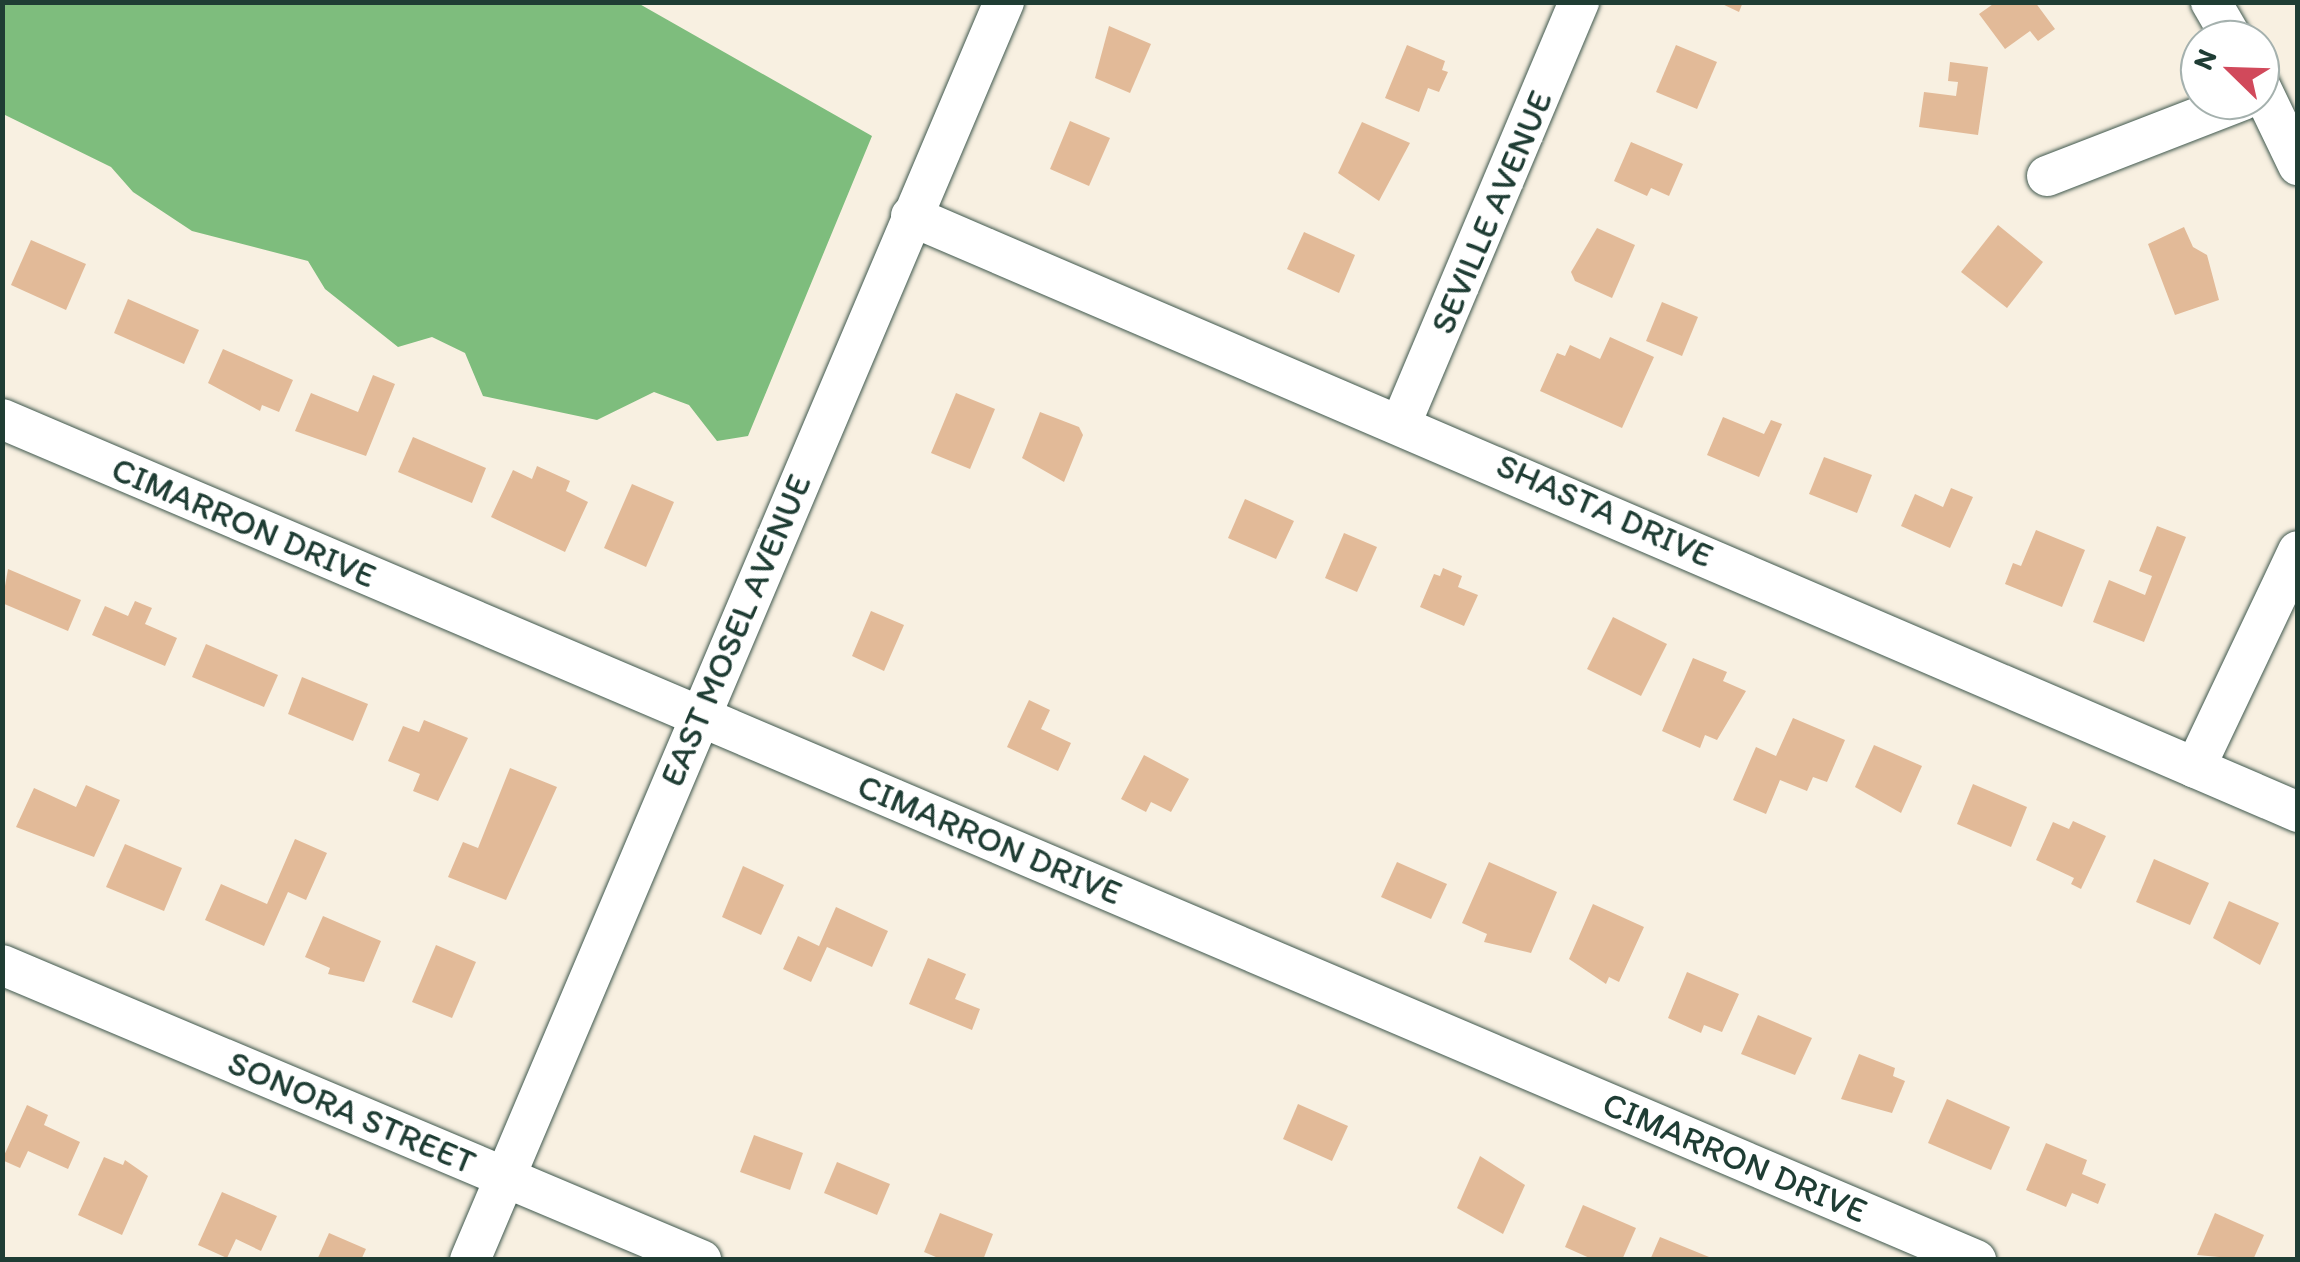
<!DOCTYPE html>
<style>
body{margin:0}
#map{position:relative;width:2300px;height:1262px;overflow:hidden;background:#f8f0e1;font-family:Itim,sans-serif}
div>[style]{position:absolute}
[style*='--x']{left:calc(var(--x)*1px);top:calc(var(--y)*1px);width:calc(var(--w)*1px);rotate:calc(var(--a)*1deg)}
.forest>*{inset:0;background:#7ebd7d}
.building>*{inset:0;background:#e2ba98}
.roads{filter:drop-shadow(0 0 2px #40584e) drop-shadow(0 0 2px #40584e)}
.minor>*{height:40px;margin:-20px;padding:0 20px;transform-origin:20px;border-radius:20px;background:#fff}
span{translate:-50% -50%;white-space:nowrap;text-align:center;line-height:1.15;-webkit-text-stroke:9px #fff;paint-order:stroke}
.street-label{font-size:35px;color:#1f3d34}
.frame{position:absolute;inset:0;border:5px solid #1f3d34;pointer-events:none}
.north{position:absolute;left:2180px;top:20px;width:100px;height:100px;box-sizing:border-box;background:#fff;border:2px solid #a5b1ae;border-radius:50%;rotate:293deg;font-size:28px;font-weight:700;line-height:40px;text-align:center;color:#1f3d34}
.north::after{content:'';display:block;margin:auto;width:35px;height:45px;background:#d1495b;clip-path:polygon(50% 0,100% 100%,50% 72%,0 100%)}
</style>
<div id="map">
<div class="forest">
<div style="clip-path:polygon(636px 2px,872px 136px,748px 436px,717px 441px,689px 405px,654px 392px,597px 420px,483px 396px,465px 353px,432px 337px,398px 347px,325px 289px,308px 261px,192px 231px,133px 192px,111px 167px,3px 114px,3px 3px)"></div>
</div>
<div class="building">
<div style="clip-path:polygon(1718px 2px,1743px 2px,1739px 12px)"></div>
<div style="clip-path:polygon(1996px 2px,2035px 2px,2055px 29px,2038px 41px,2030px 31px,2005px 49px,1979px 14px)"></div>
<div style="clip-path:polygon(1109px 26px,1151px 44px,1130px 93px,1095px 78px)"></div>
<div style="clip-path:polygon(1407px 45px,1445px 61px,1442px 70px,1448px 72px,1439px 92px,1428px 88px,1419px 112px,1385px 98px)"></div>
<div style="clip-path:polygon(1676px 45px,1717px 62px,1697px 109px,1656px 92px)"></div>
<div style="clip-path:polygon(1950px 62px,1988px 67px,1978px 135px,1919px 127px,1924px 92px,1956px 96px,1958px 82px,1948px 81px)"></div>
<div style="clip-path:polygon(1070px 121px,1110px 138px,1089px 186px,1050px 169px)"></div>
<div style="clip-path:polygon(1362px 122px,1410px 143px,1379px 201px,1338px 173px)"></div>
<div style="clip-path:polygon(1631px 142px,1683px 164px,1669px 196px,1651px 188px,1647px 196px,1614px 181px)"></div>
<div style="clip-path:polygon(1998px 225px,2043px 262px,2007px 308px,1961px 272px)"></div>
<div style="clip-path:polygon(2184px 227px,2193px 247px,2207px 255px,2219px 300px,2175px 315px,2148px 244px)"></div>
<div style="clip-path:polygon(1597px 228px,1635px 245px,1612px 298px,1575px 281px,1571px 272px)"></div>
<div style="clip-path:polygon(1304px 232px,1355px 255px,1339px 293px,1287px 269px)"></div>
<div style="clip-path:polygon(31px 240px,86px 264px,66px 310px,11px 285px)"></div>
<div style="clip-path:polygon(128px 299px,199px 330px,184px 364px,114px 333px)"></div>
<div style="clip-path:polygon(1662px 302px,1698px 317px,1682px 356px,1646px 341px)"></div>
<div style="clip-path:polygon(1610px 337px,1654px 357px,1622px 428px,1540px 391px,1557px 353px,1565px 356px,1570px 345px,1600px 359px)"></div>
<div style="clip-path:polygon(223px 349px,293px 380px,279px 412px,262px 405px,260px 411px,208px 383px)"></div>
<div style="clip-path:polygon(373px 375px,395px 384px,366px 456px,295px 431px,311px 393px,358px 412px)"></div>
<div style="clip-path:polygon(956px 393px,995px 409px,970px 469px,931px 453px)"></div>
<div style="clip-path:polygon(1040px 412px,1079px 427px,1083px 435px,1064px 482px,1022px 458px)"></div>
<div style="clip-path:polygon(1723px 417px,1764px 434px,1771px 420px,1782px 424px,1759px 477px,1707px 455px)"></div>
<div style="clip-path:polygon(413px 437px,486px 468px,472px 503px,398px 472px)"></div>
<div style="clip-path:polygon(1824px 457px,1872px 475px,1857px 513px,1809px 494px)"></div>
<div style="clip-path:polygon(537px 466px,570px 481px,566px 491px,588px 502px,565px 552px,491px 517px,513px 470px,532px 479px)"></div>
<div style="clip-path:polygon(632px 484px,674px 502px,646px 567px,604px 548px)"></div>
<div style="clip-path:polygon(1951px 488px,1973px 497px,1950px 548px,1901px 526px,1915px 494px,1943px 507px)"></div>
<div style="clip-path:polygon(1245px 499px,1294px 521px,1276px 559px,1228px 538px)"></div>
<div style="clip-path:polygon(2157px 526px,2186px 537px,2144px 642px,2093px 622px,2109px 580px,2145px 595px,2152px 576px,2139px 571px)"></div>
<div style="clip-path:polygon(2036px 530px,2085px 550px,2062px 607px,2005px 584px,2013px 563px,2021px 566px)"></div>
<div style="clip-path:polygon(1344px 533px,1377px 547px,1357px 592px,1325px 578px)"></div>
<div style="clip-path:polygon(1443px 568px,1462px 576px,1458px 587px,1478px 595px,1464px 626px,1420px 607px,1434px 574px,1440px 576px)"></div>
<div style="clip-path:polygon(8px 569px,81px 600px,68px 631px,2px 603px)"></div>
<div style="clip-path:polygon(135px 601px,152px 608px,145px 624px,177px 638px,165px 666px,92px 635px,105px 606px,128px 616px)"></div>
<div style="clip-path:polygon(871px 611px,904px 625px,884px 671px,852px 656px)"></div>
<div style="clip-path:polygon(1613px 617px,1667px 644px,1641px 696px,1587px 669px)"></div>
<div style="clip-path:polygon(206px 644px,278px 675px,264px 707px,192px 677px)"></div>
<div style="clip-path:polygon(1693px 658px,1727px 672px,1723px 681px,1746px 691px,1717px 740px,1705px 735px,1700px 748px,1662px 731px)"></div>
<div style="clip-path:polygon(302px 677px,368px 704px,353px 741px,288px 714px)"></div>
<div style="clip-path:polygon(1029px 700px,1050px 710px,1041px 729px,1071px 743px,1058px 771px,1007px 747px)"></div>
<div style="clip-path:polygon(1793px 718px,1845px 740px,1827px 782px,1813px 777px,1807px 791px,1780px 780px,1766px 814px,1733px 800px,1756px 747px,1776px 756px)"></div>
<div style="clip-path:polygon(424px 720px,468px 738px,438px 801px,413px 791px,420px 774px,388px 761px,403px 726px,419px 732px)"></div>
<div style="clip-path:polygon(1874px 745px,1922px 766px,1901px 813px,1855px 787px)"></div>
<div style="clip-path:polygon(1144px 755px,1189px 779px,1171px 812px,1151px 802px,1146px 812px,1121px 799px)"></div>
<div style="clip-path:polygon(510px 768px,557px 787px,506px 900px,448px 877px,463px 842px,478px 848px)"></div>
<div style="clip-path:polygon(1973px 784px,2027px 807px,2011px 847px,1957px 824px)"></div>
<div style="clip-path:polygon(86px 785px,120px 800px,94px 857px,16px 827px,34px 788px,76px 807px)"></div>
<div style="clip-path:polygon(2073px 821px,2106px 836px,2081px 889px,2071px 884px,2074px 878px,2036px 860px,2053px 822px,2069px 829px)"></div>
<div style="clip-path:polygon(295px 839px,327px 853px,306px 900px,288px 892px,264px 946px,205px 920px,221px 884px,267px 904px)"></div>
<div style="clip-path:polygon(125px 844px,182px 868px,164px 911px,106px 887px)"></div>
<div style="clip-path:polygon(2154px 859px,2209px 883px,2190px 925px,2136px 902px)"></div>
<div style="clip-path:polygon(1397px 862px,1447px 884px,1431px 919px,1381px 897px)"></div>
<div style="clip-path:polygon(1489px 862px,1557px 892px,1531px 953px,1484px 942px,1487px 934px,1462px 923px)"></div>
<div style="clip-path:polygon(743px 866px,784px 885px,761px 935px,722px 917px)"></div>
<div style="clip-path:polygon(2229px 901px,2279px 923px,2260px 965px,2213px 938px)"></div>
<div style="clip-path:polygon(1593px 904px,1644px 927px,1619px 982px,1609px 977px,1606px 984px,1569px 959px)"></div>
<div style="clip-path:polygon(836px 907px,888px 931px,872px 967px,827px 947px,811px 982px,783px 969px,798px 936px,819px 946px)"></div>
<div style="clip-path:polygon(323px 916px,381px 941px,364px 982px,328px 974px,330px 968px,305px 957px)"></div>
<div style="clip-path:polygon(436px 945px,476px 962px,452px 1018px,412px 1002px)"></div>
<div style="clip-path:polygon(928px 958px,966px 974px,955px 999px,980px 1009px,972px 1030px,909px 1004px)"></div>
<div style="clip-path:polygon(1687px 972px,1739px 994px,1722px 1032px,1704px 1025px,1701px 1033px,1668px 1018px)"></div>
<div style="clip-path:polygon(1758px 1015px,1812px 1038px,1795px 1075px,1741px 1054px)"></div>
<div style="clip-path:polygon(1859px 1054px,1895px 1068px,1893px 1076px,1905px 1081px,1892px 1113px,1841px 1099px)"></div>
<div style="clip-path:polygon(1947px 1099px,2010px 1127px,1991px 1170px,1928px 1143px)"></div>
<div style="clip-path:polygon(1298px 1104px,1348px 1126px,1332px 1161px,1283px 1139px)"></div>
<div style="clip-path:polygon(27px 1105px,48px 1115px,44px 1125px,80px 1142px,68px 1169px,28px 1151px,20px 1168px,2px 1160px)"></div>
<div style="clip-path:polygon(754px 1135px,803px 1153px,790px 1190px,740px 1172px)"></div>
<div style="clip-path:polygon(2046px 1143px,2087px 1160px,2082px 1174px,2106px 1184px,2098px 1204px,2072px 1193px,2066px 1207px,2026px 1190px)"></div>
<div style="clip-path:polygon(1480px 1156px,1525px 1185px,1503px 1234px,1457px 1208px)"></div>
<div style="clip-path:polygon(104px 1157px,123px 1165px,125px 1160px,148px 1176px,122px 1235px,78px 1215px)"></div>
<div style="clip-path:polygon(837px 1162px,890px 1184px,877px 1215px,824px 1193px)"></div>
<div style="clip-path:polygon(222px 1192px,277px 1216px,261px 1251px,236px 1239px,227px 1258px,198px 1245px)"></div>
<div style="clip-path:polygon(1583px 1205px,1636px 1228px,1622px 1260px,1594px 1260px,1565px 1247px)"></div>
<div style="clip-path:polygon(940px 1213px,993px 1234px,983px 1260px,943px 1260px,924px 1252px)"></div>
<div style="clip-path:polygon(2215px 1213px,2264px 1235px,2253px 1260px,2197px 1255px)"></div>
<div style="clip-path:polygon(329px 1233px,366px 1249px,361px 1260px,317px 1260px)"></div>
<div style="clip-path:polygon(1660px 1237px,1714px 1259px,1714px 1260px,1650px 1260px)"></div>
</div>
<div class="roads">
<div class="minor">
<div style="--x:2211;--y:2;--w:44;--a:59.9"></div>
<div style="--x:2260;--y:86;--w:88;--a:64.3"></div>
<div style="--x:2047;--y:176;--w:210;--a:-21.2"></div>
<div style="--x:911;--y:216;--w:1510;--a:23.25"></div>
<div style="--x:2;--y:419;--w:2146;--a:23.08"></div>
<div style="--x:1402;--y:421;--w:455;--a:-67.1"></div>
<div style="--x:2195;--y:768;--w:240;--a:-64.6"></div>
<div style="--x:2;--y:965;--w:759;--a:22.88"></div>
<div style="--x:470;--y:1260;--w:1367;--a:-67"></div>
</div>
</div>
<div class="street-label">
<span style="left:1491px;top:212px;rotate:-67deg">SEVILLE AVENUE</span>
<span style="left:1605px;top:510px;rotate:24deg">SHASTA DRIVE</span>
<span style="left:244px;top:522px;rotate:23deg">CIMARRON DRIVE</span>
<span style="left:735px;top:630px;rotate:-67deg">EAST MOSEL AVENUE</span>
<span style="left:990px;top:839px;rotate:23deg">CIMARRON DRIVE</span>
<span style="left:352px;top:1112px;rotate:23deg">SONORA STREET</span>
<span style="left:1735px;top:1157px;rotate:23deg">CIMARRON DRIVE</span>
</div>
<div class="frame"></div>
<div class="north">N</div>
</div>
